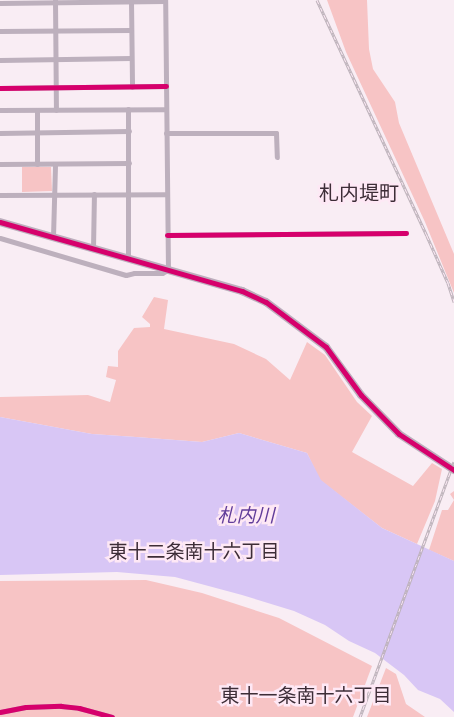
<!DOCTYPE html>
<meta charset="utf-8">
<style>
body{margin:0}
#map{position:relative;width:454px;height:717px;overflow:hidden;background:#f9edf4;font-family:Inter,"Noto Sans JP",sans-serif}
div>[style]{position:absolute}
[style*='--x']{left:calc(var(--x)*1px);top:calc(var(--y)*1px);width:calc(var(--w)*1px);rotate:calc(var(--a)*1deg)}
.green>*{inset:0;background:#f7c4c5}
.water>*{inset:0;background:#d8c6f5}
.street>*{height:5px;margin:-2.5px;padding:0 2.5px;transform-origin:2.5px;border-radius:2.5px;background:#bdb0bd}
.secondary>*{height:8px;margin:-4px;padding:0 4px;transform-origin:4px;border-radius:4px;background:#bdaebd}
.rail>*{height:3px;margin-top:-1.5px;transform-origin:0;background:repeating-linear-gradient(90deg,#fee8f5 0 4px,#bdb2ba 0 8px);box-sizing:border-box;border-block:1px solid #bdb2ba}
.cycleway>*{height:5px;margin:-2.5px;padding:0 2.5px;transform-origin:2.5px;border-radius:2.5px;background:#d6006c}
span{translate:-50% -50%;white-space:nowrap;text-align:center;line-height:1.15;-webkit-text-stroke:5px #fee8f5;paint-order:stroke}
.water-label{font-size:19px;color:#623d9a;font-style:italic}
.neighbourhood-label{font-size:19px;color:#3d2d37}
.quarter-label{font-size:20px;color:#3d2d37}
</style>
<div id="map">
<div class="green">
<div style="clip-path:polygon(327px 0,367px 0,369px 49px,373px 69px,395px 102px,399px 123px,454px 254px,454px 293px,425px 222px,346px 52px)"></div>
<div style="clip-path:polygon(22px 167px,51px 167px,52px 191px,22px 192px)"></div>
<div style="clip-path:polygon(154px 297px,168px 300px,164px 329px,234px 344px,266px 359px,290px 380px,307px 342px,325px 355px,357px 402px,372px 416px,352px 452px,413px 486px,432px 463px,442px 469px,435px 501px,417px 544px,382px 528px,320px 480px,307px 453px,239px 433px,202px 442px,136px 437px,92px 434px,0 417px,0 397px,88px 395px,110px 402px,116px 380px,106px 377px,108px 366px,118px 367px,118px 351px,134px 328px,150px 327px,150px 324px,142px 317px)"></div>
<div style="clip-path:polygon(454px 491px,454px 561px,429px 550px,442px 510px,448px 510px,454px 500px,450px 494px)"></div>
<div style="clip-path:polygon(146px 580px,202px 593px,279px 618px,372px 666px,353px 717px,0 717px,0 581px)"></div>
<div style="clip-path:polygon(386px 668px,396px 674px,406px 704px,425px 717px,367px 717px)"></div>
</div>
<div class="water">
<div style="clip-path:polygon(0 417px,92px 434px,136px 437px,202px 442px,239px 433px,307px 453px,321px 480px,382px 528px,454px 561px,454px 712px,440px 699px,418px 690px,404px 675px,375px 653px,349px 641px,325px 625px,294px 611px,242px 595px,175px 577px,117px 572px,0 575px)"></div>
</div>
<div class="street">
<div style="--x:55;--y:0;--w:110;--a:89.5"></div>
<div style="--x:131;--y:1;--w:86;--a:89.3"></div>
<div style="--x:0;--y:3;--w:165;--a:-0.7"></div>
<div style="--x:0;--y:31;--w:131;--a:-0.4"></div>
<div style="--x:0;--y:60;--w:131;--a:-0.9"></div>
<div style="--x:0;--y:88;--w:166;--a:-0.7"></div>
<div style="--x:128;--y:109;--w:149;--a:90"></div>
<div style="--x:0;--y:110;--w:166;--a:-0.3"></div>
<div style="--x:37;--y:110;--w:54;--a:90"></div>
<div style="--x:0;--y:133;--w:129;--a:-0.9"></div>
<div style="--x:166;--y:133;--w:110;--a:0"></div>
<div style="--x:276;--y:133;--w:24;--a:88"></div>
<div style="--x:0;--y:164;--w:129;--a:-0.4"></div>
<div style="--x:0;--y:195;--w:167;--a:-0.3"></div>
<div style="--x:167;--y:235;--w:239;--a:-0.5"></div>
<div style="--x:53;--y:237;--w:73;--a:-88.4"></div>
<div style="--x:0;--y:238;--w:131;--a:16.4"></div>
<div style="--x:126;--y:275;--w:8;--a:-14"></div>
<div style="--x:134;--y:273;--w:28;--a:0"></div>
<div style="--x:162;--y:273;--w:7;--a:-27"></div>
<div style="--x:168;--y:270;--w:270;--a:-90.6"></div>
<div style="--x:93;--y:249;--w:55;--a:-89"></div>
<div style="--x:0;--y:712;--w:26;--a:-11"></div>
<div style="--x:26;--y:707;--w:35;--a:-2"></div>
<div style="--x:61;--y:706;--w:18;--a:6"></div>
<div style="--x:79;--y:708;--w:34;--a:15"></div>
</div>
<div class="secondary">
<div style="--x:0;--y:222;--w:252;--a:15.9"></div>
<div style="--x:242;--y:291;--w:26;--a:25"></div>
<div style="--x:266;--y:302;--w:75;--a:36.9"></div>
<div style="--x:326;--y:347;--w:59;--a:53.9"></div>
<div style="--x:361;--y:395;--w:54;--a:45.7"></div>
<div style="--x:399;--y:434;--w:66;--a:33.2"></div>
</div>
<div class="rail">
<div style="--x:317;--y:0;--w:260;--a:65"></div>
<div style="--x:427;--y:236;--w:51;--a:65.9"></div>
<div style="--x:448;--y:283;--w:20;--a:72"></div>
<div style="--x:360;--y:717;--w:272;--a:-69.8"></div>
</div>
<div class="cycleway">
<div style="--x:0;--y:88;--w:166;--a:-0.7"></div>
<div style="--x:0;--y:222;--w:252;--a:15.9"></div>
<div style="--x:242;--y:291;--w:26;--a:25"></div>
<div style="--x:266;--y:302;--w:75;--a:36.9"></div>
<div style="--x:326;--y:347;--w:59;--a:53.9"></div>
<div style="--x:361;--y:395;--w:54;--a:45.7"></div>
<div style="--x:399;--y:434;--w:66;--a:33.2"></div>
<div style="--x:167;--y:235;--w:239;--a:-0.5"></div>
<div style="--x:0;--y:712;--w:26;--a:-11"></div>
<div style="--x:26;--y:707;--w:35;--a:-2"></div>
<div style="--x:61;--y:706;--w:18;--a:6"></div>
<div style="--x:79;--y:708;--w:34;--a:15"></div>
</div>
<div class="water-label">
<span style="left:246px;top:516px">札内川</span>
</div>
<div class="neighbourhood-label">
<span style="left:194px;top:552px">東十二条南十六丁目</span>
<span style="left:306px;top:696px">東十一条南十六丁目</span>
</div>
<div class="quarter-label">
<span style="left:359px;top:193px">札内堤町</span>
</div>
</div>
